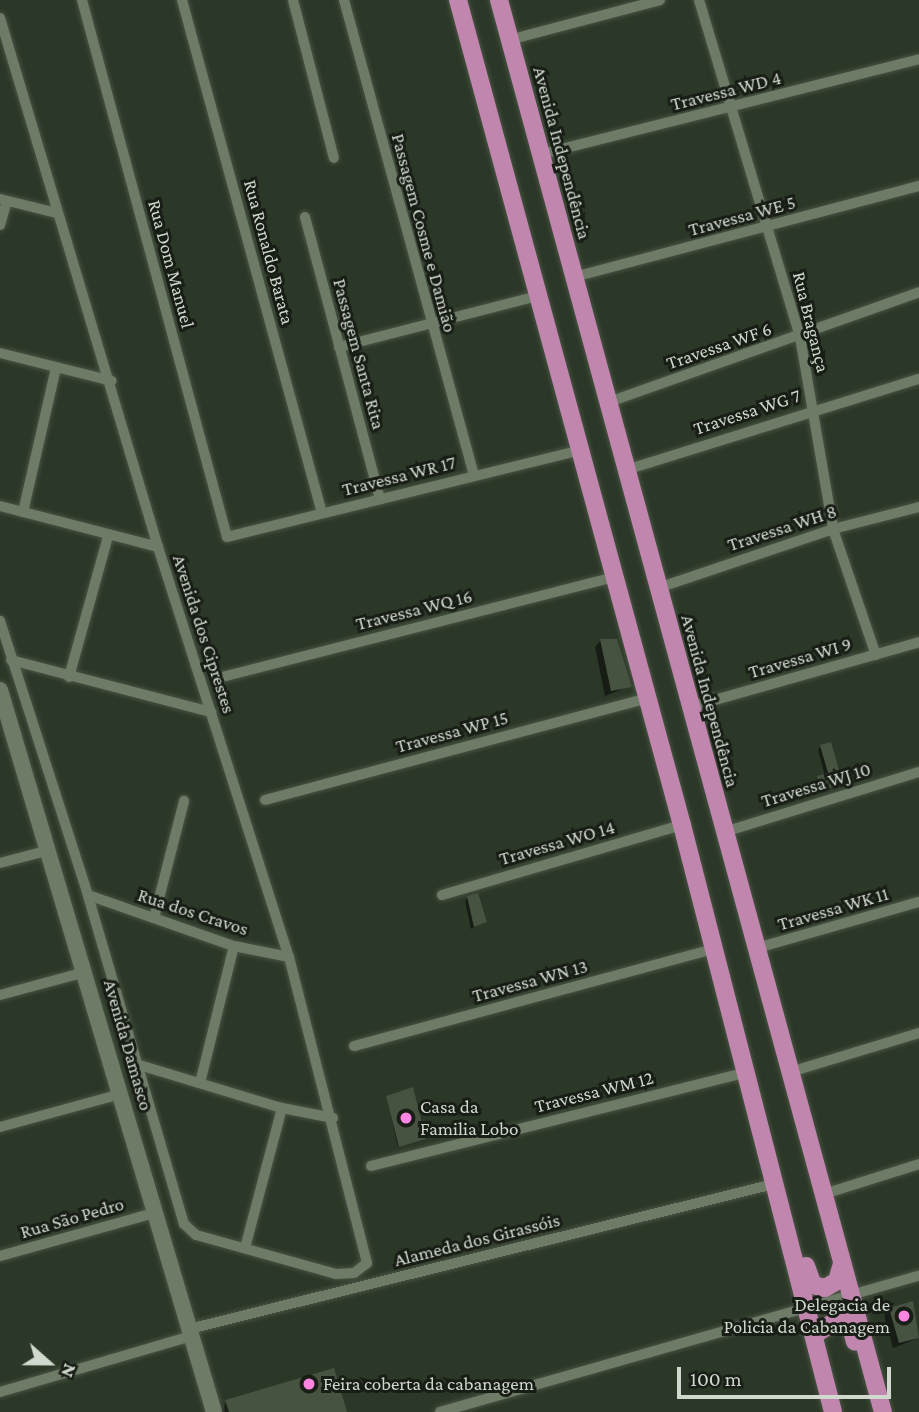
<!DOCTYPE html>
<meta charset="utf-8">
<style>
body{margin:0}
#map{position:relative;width:919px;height:1412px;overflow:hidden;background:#2c3827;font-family:"Crimson Pro",serif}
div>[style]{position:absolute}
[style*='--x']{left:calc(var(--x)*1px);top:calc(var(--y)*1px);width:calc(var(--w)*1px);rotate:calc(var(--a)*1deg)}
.shadow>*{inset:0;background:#0007}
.building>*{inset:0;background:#475341}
.roads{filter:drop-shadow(0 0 2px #495344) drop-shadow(0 0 2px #495344)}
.street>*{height:10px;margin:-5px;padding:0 5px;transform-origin:5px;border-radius:5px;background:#6d7b67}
.secondary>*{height:16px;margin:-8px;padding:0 8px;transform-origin:8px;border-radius:8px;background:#6d7b67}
.primary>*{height:18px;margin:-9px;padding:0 9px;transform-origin:9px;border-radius:9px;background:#c086ad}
.dots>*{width:19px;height:19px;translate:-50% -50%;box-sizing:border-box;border:4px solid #181d16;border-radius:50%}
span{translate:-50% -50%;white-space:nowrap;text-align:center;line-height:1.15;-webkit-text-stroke:6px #181d16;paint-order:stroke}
.street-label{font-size:19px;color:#d1d8cd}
.poi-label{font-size:19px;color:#d1d8cd}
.left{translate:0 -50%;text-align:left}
.right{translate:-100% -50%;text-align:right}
.north{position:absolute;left:14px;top:1328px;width:70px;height:70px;-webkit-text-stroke:5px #181d16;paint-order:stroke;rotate:111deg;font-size:19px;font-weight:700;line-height:28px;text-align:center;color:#d1d8cd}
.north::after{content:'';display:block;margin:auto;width:24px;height:32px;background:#d1d8cd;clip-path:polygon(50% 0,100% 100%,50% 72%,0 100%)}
.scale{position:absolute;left:677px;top:1367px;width:214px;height:32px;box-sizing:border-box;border:4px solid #d1d8cd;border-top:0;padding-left:9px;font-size:21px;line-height:24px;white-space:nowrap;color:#d1d8cd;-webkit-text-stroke:5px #181d16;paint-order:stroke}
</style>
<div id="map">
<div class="shadow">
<div style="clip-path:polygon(616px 640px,630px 686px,605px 696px,595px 647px,600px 641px)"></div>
<div style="clip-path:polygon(821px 746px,841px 784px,818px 793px,814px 781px,825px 776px,818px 750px)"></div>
<div style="clip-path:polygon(468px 897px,485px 921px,471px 929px,465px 901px)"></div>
<div style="clip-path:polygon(387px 1098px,425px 1139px,423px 1140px,398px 1147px)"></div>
<div style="clip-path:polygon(912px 1303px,919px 1338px,893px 1348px,884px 1315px)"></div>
<div style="clip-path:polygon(226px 1402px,345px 1412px,222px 1412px)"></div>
</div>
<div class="building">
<div style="clip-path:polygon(600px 639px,617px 639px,632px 687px,611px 691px)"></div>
<div style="clip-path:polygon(831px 742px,843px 784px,821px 791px,817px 776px,828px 773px,820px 745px)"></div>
<div style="clip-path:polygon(478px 893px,487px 922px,474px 927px,467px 896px)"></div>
<div style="clip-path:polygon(413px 1087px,426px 1139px,399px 1147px,386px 1096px)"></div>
<div style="clip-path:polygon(913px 1301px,919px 1338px,899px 1343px,889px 1308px)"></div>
<div style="clip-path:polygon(334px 1368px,347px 1412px,229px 1412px,225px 1400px)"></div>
</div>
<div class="roads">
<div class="street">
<div style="--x:82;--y:0;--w:556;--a:74.89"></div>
<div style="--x:227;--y:537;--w:364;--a:-13.8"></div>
<div style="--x:182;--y:0;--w:532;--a:74.74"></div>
<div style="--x:293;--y:0;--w:163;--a:75.5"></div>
<div style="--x:344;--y:0;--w:492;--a:74.7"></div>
<div style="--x:699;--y:0;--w:352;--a:73.3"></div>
<div style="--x:800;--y:337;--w:195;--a:80.2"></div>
<div style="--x:833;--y:529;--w:133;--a:71.2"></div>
<div style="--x:0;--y:18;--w:552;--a:73.37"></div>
<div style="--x:158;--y:547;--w:430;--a:72.3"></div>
<div style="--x:289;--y:957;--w:316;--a:75.7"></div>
<div style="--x:367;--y:1263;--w:16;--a:142"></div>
<div style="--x:354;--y:1273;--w:18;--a:177"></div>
<div style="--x:336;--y:1274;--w:145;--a:-164.4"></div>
<div style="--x:196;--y:1235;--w:16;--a:-137"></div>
<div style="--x:184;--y:1224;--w:343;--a:-106.3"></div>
<div style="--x:88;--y:895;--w:288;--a:-107.8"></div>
<div style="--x:509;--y:40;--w:156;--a:-14.8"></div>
<div style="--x:542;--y:154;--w:389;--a:-14.1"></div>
<div style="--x:0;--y:199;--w:59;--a:13.8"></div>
<div style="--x:305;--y:217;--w:292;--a:75.1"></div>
<div style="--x:0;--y:225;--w:25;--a:-74"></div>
<div style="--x:574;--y:277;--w:357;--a:-14.8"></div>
<div style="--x:339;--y:347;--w:205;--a:-14.4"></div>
<div style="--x:0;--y:353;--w:115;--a:14"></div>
<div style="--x:609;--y:402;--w:329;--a:-19.5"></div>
<div style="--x:626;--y:470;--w:307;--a:-17.3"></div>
<div style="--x:0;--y:506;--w:163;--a:14.5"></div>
<div style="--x:23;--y:512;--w:148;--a:-77.1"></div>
<div style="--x:658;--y:588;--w:185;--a:-18.6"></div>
<div style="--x:833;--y:529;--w:89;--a:-14.3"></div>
<div style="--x:11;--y:660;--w:207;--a:14.6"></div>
<div style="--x:69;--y:677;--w:146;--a:-74.5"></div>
<div style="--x:222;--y:677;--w:405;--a:-14.3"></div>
<div style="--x:690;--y:707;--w:238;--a:-15.8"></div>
<div style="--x:265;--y:800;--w:396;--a:-14.9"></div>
<div style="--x:724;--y:832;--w:204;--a:-17.1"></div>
<div style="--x:0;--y:863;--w:48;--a:-14.6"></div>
<div style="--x:88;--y:895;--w:155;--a:19.3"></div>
<div style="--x:234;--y:946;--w:56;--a:11.3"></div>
<div style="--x:442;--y:895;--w:250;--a:-16.3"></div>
<div style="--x:154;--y:918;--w:121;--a:-75.6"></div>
<div style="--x:757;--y:948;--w:168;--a:-15.9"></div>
<div style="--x:0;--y:995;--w:88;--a:-15.1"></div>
<div style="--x:354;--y:1046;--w:373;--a:-15.1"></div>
<div style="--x:136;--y:1064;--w:152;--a:16.8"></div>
<div style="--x:282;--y:1108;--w:52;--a:11.1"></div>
<div style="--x:790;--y:1072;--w:135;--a:-16.8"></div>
<div style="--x:200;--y:1083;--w:141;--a:-76.1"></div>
<div style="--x:0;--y:1127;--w:125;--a:-15.3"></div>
<div style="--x:371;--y:1166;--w:384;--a:-14"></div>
<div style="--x:824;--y:1194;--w:100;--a:-17.5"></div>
<div style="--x:245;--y:1248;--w:145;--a:-75.2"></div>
<div style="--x:0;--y:1256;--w:160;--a:-15.6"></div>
<div style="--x:189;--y:1329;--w:603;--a:-13.92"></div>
<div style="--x:0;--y:1392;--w:199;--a:-16.3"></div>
<div style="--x:440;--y:1412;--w:498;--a:-15.9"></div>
</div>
<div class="secondary">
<div style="--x:0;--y:690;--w:753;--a:73.49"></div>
</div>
<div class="primary">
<div style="--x:458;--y:0;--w:855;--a:74.81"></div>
<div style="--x:682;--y:825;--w:606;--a:75.57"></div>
<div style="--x:499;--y:0;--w:1463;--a:74.79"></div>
<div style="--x:806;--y:1266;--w:20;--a:70"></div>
<div style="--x:813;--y:1285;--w:12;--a:14"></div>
<div style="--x:825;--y:1288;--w:14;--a:-30"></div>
<div style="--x:837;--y:1281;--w:19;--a:-74"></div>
<div style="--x:814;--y:1335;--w:31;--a:-33"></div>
<div style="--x:840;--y:1318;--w:14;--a:36"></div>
<div style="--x:851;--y:1326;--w:16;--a:76"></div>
</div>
</div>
<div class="dots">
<div style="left:406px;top:1118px;background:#fe86e1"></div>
<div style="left:904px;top:1316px;background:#fe86e1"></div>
<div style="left:309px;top:1384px;background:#fe86e1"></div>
</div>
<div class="street-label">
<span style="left:726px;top:91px;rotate:-14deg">Travessa WD 4</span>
<span style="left:562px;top:153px;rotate:75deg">Avenida Independência</span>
<span style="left:742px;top:216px;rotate:-15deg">Travessa WE 5</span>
<span style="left:424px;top:233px;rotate:75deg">Passagem Cosme e Damião</span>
<span style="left:269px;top:252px;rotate:75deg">Rua Ronaldo Barata</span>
<span style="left:171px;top:264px;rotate:75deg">Rua Dom Manuel</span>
<span style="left:811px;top:322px;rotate:76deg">Rua Bragança</span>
<span style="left:719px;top:346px;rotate:-19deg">Travessa WF 6</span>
<span style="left:359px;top:354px;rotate:75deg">Passagem Santa Rita</span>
<span style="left:747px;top:412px;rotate:-18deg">Travessa WG 7</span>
<span style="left:399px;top:476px;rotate:-14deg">Travessa WR 17</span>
<span style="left:782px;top:528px;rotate:-18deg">Travessa WH 8</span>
<span style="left:414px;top:610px;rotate:-14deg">Travessa WQ 16</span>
<span style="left:204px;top:634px;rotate:72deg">Avenida dos Ciprestes</span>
<span style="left:800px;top:658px;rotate:-16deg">Travessa WI 9</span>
<span style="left:710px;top:701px;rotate:75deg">Avenida Independência</span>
<span style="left:452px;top:732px;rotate:-15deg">Travessa WP 15</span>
<span style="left:816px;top:785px;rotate:-17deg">Travessa WJ 10</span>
<span style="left:557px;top:843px;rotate:-16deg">Travessa WO 14</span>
<span style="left:833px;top:909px;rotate:-16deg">Travessa WK 11</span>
<span style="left:193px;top:912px;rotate:18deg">Rua dos Cravos</span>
<span style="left:530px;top:981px;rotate:-15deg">Travessa WN 13</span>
<span style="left:128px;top:1045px;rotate:74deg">Avenida Damasco</span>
<span style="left:594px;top:1092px;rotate:-14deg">Travessa WM 12</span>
<span style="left:72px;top:1218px;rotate:-16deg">Rua São Pedro</span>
<span style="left:477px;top:1240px;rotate:-14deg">Alameda dos Girassóis</span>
</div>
<div class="poi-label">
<span class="left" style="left:420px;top:1118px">Casa da<br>Familia Lobo</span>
<span class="right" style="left:890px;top:1316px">Delegacia de<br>Policia da Cabanagem</span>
<span class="left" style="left:323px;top:1384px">Feira coberta da cabanagem</span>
</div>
<div class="north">N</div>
<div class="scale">100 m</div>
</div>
